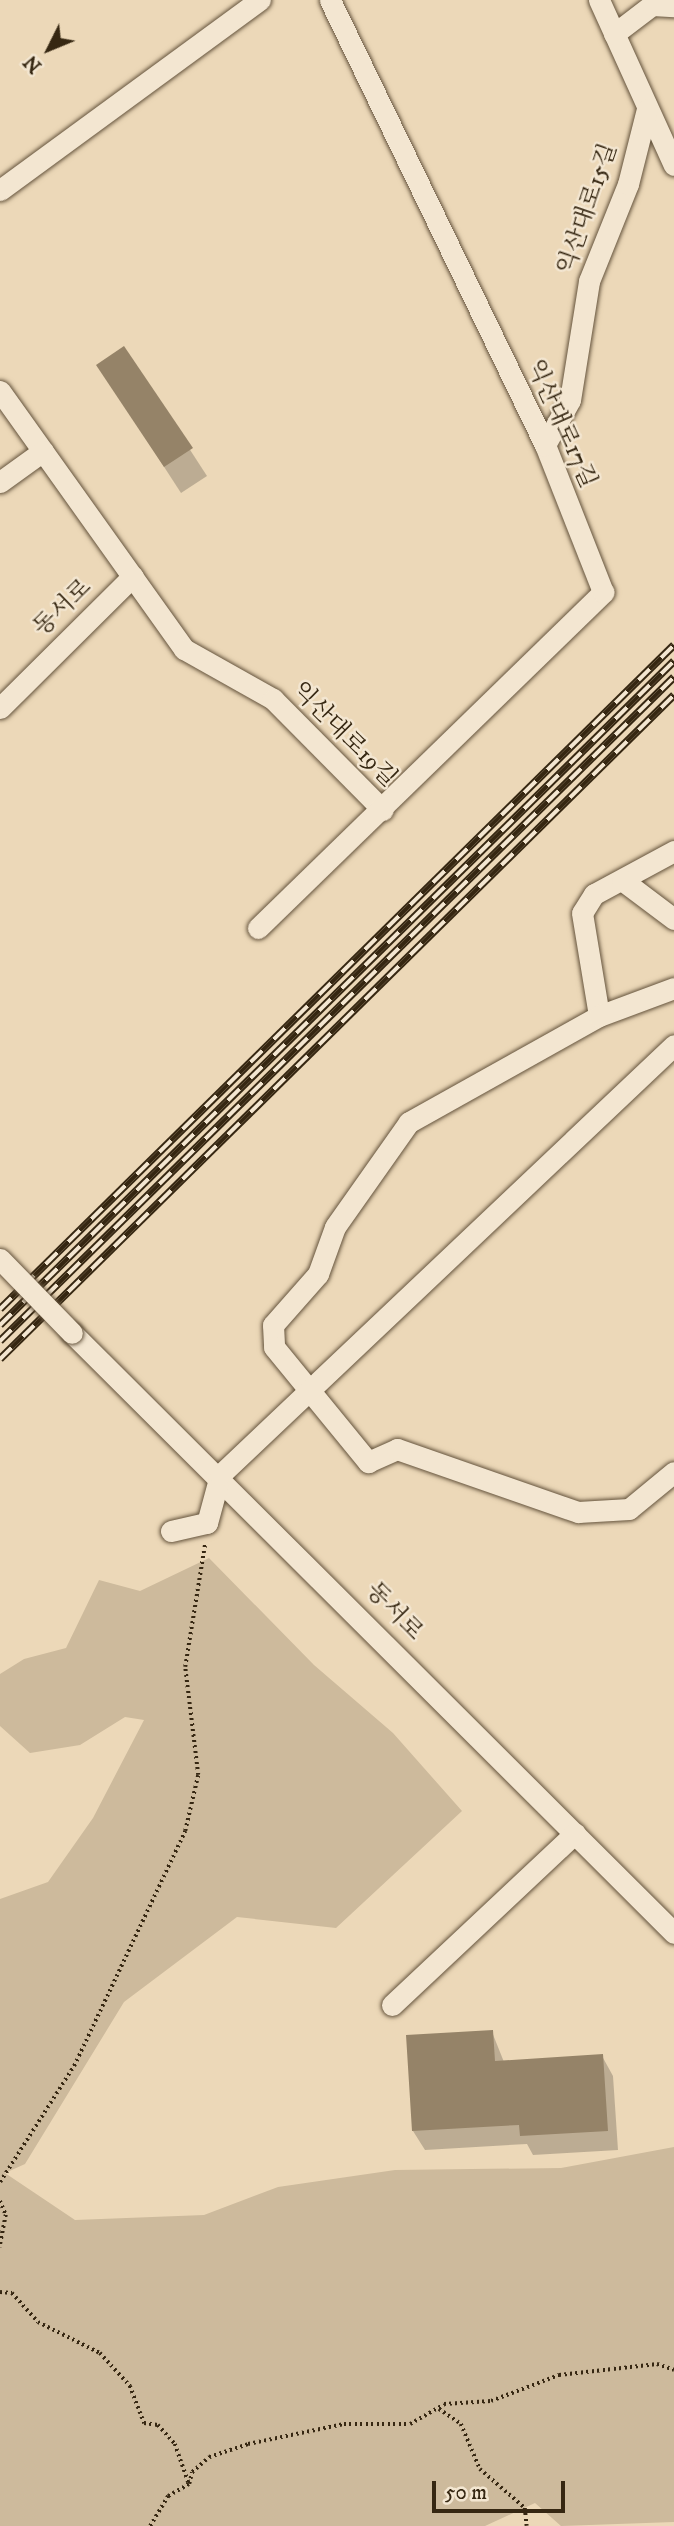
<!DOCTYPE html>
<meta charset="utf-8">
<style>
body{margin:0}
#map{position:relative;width:674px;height:2526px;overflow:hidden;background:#ecd8b8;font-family:"IM FELL DW Pica","Noto Serif KR",serif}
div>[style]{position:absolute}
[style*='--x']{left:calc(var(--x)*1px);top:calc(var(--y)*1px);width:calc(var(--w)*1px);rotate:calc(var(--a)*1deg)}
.green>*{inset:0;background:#cdba9c}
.shadow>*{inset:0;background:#0003}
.building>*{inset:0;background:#958368}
.path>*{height:3.5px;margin-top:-1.75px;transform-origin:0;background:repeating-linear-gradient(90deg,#362712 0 2px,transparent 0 5.5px)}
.roads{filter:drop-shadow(0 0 2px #64533c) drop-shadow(0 0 2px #64533c)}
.minor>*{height:21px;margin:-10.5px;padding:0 10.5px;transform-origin:10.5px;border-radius:10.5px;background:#f3e6d1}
.rail>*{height:8px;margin-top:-4px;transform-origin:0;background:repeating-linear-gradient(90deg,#f3e6d1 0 16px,#362712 0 32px);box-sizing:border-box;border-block:2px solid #362712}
.bridges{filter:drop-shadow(0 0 2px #64533c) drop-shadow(0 0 2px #64533c)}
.minor-bridge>*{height:21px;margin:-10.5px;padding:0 10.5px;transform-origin:10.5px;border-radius:10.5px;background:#f3e6d1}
span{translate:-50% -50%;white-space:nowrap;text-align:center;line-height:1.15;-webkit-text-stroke:5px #f3e6d1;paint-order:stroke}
.street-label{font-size:24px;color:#362712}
.north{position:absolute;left:14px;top:14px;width:70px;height:70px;-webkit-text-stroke:5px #f3e6d1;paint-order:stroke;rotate:227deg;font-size:19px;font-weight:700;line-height:28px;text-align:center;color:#362712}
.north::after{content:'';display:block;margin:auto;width:24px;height:32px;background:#362712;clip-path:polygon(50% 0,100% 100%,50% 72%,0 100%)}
.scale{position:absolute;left:432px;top:2481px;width:133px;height:32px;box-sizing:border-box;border:4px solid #362712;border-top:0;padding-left:9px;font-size:21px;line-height:24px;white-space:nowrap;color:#362712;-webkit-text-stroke:5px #f3e6d1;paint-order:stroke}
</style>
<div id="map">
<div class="green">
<div style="clip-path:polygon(209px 1558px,314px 1665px,393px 1733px,462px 1811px,336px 1928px,237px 1917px,124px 2002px,25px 2164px,5px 2173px,75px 2220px,204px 2215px,278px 2187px,395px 2170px,561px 2168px,674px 2147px,674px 2522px,561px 2526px,535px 2503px,485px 2526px,0 2526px,0 1899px,48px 1882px,93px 1818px,144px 1720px,125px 1717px,80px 1745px,30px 1753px,0 1726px,0 1674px,24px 1659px,66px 1648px,99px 1580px,140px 1591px)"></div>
</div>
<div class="shadow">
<div style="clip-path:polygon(124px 348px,207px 476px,181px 493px,98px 365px)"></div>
<div style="clip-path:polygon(492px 2032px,504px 2062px,602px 2056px,613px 2076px,618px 2150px,533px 2155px,527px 2144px,425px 2150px,413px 2131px)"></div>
</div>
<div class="building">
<div style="clip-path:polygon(124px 346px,193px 448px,164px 467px,96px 365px)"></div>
<div style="clip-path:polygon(493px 2030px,495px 2061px,603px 2054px,608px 2131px,520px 2136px,519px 2125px,412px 2131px,406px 2035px)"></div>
</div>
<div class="path">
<div style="--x:0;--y:2182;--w:138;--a:-57.5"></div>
<div style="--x:74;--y:2066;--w:260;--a:-64.7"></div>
<div style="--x:185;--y:1831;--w:57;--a:-76.9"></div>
<div style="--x:198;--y:1775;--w:109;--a:-96.9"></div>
<div style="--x:185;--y:1667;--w:126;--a:-80.8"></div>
<div style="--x:0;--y:2201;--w:15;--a:67"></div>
<div style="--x:6;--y:2215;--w:33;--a:101"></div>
<div style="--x:0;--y:2292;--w:12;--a:5"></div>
<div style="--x:12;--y:2293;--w:39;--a:48"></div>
<div style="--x:38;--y:2322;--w:69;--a:26.6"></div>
<div style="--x:100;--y:2353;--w:45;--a:47.7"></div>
<div style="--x:130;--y:2386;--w:40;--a:69"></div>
<div style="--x:144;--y:2423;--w:14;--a:8"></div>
<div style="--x:158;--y:2425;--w:25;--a:48"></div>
<div style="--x:175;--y:2444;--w:42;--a:70.7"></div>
<div style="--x:439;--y:2409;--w:27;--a:34"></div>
<div style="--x:461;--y:2424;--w:49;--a:67.1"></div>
<div style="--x:480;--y:2469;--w:60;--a:40.9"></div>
<div style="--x:525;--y:2508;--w:18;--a:84"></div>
<div style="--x:189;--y:2484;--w:12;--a:-76"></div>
<div style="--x:192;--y:2472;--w:23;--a:-41"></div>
<div style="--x:209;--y:2457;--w:41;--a:-18.4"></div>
<div style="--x:248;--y:2444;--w:98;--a:-11.8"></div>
<div style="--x:344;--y:2424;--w:66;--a:0"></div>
<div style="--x:410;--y:2424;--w:39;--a:-30"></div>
<div style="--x:444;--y:2404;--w:47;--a:-3.7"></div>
<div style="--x:491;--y:2401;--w:73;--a:-20.9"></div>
<div style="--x:559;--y:2375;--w:99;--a:-6.4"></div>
<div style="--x:657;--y:2364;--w:18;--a:19"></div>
<div style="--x:150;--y:2526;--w:35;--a:-59"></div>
<div style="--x:168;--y:2496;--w:24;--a:-30"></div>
</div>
<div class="roads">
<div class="minor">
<div style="--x:599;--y:0;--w:181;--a:65.6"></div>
<div style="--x:614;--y:34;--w:48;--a:-37.3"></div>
<div style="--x:652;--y:5;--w:22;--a:3"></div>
<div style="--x:0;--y:190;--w:322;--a:-36.2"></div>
<div style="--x:0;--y:391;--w:317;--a:54.5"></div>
<div style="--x:184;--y:649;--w:102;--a:29.3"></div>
<div style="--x:273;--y:699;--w:156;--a:45.3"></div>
<div style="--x:545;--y:445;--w:51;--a:-60.9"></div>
<div style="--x:570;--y:400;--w:121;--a:-80.9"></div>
<div style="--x:589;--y:281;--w:105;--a:-68.1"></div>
<div style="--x:628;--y:184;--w:77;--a:-75.8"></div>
<div style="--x:0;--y:482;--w:53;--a:-35.8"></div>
<div style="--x:0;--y:708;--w:187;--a:-44.8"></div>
<div style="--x:674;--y:851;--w:91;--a:151.7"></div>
<div style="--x:594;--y:894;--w:22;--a:122"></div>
<div style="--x:582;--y:913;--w:104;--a:80.6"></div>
<div style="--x:599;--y:1016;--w:218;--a:150.8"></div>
<div style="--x:409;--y:1122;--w:128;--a:125.2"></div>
<div style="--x:335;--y:1227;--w:50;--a:109.9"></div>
<div style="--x:318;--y:1274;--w:68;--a:131.4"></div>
<div style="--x:273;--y:1325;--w:22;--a:87"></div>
<div style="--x:274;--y:1347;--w:149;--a:50.7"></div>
<div style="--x:368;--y:1462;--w:32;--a:-24"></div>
<div style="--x:397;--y:1449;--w:192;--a:19.2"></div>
<div style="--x:578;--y:1512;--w:51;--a:-3.4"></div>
<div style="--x:629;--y:1509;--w:58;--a:-39.4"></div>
<div style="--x:622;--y:880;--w:65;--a:36.9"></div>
<div style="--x:258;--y:928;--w:482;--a:-44.2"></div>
<div style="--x:603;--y:592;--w:158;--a:-111.5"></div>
<div style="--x:545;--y:445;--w:494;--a:-115.8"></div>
<div style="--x:599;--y:1016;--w:80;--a:-20.5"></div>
<div style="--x:72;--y:1333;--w:850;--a:44.9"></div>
<div style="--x:171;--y:1531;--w:37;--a:-13"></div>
<div style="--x:207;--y:1523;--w:50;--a:-74.8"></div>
<div style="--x:220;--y:1475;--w:625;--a:-43.44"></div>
<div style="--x:392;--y:2005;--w:251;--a:-43.2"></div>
</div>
</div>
<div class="rail">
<div style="--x:0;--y:1309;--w:946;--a:-44.57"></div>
<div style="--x:0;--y:1325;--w:946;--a:-44.57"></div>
<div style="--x:0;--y:1341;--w:946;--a:-44.57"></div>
<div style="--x:0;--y:1359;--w:946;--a:-44.57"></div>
</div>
<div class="bridges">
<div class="minor-bridge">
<div style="--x:0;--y:1259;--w:103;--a:45.8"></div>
</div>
</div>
<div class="street-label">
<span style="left:588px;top:209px;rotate:-71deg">익산대로15길</span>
<span style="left:561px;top:424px;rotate:66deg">익산대로17길</span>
<span style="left:63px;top:608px;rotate:-44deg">동서로</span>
<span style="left:344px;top:735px;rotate:45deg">익산대로19길</span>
<span style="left:394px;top:1612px;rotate:46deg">동서로</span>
</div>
<div class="north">N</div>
<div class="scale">50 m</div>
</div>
